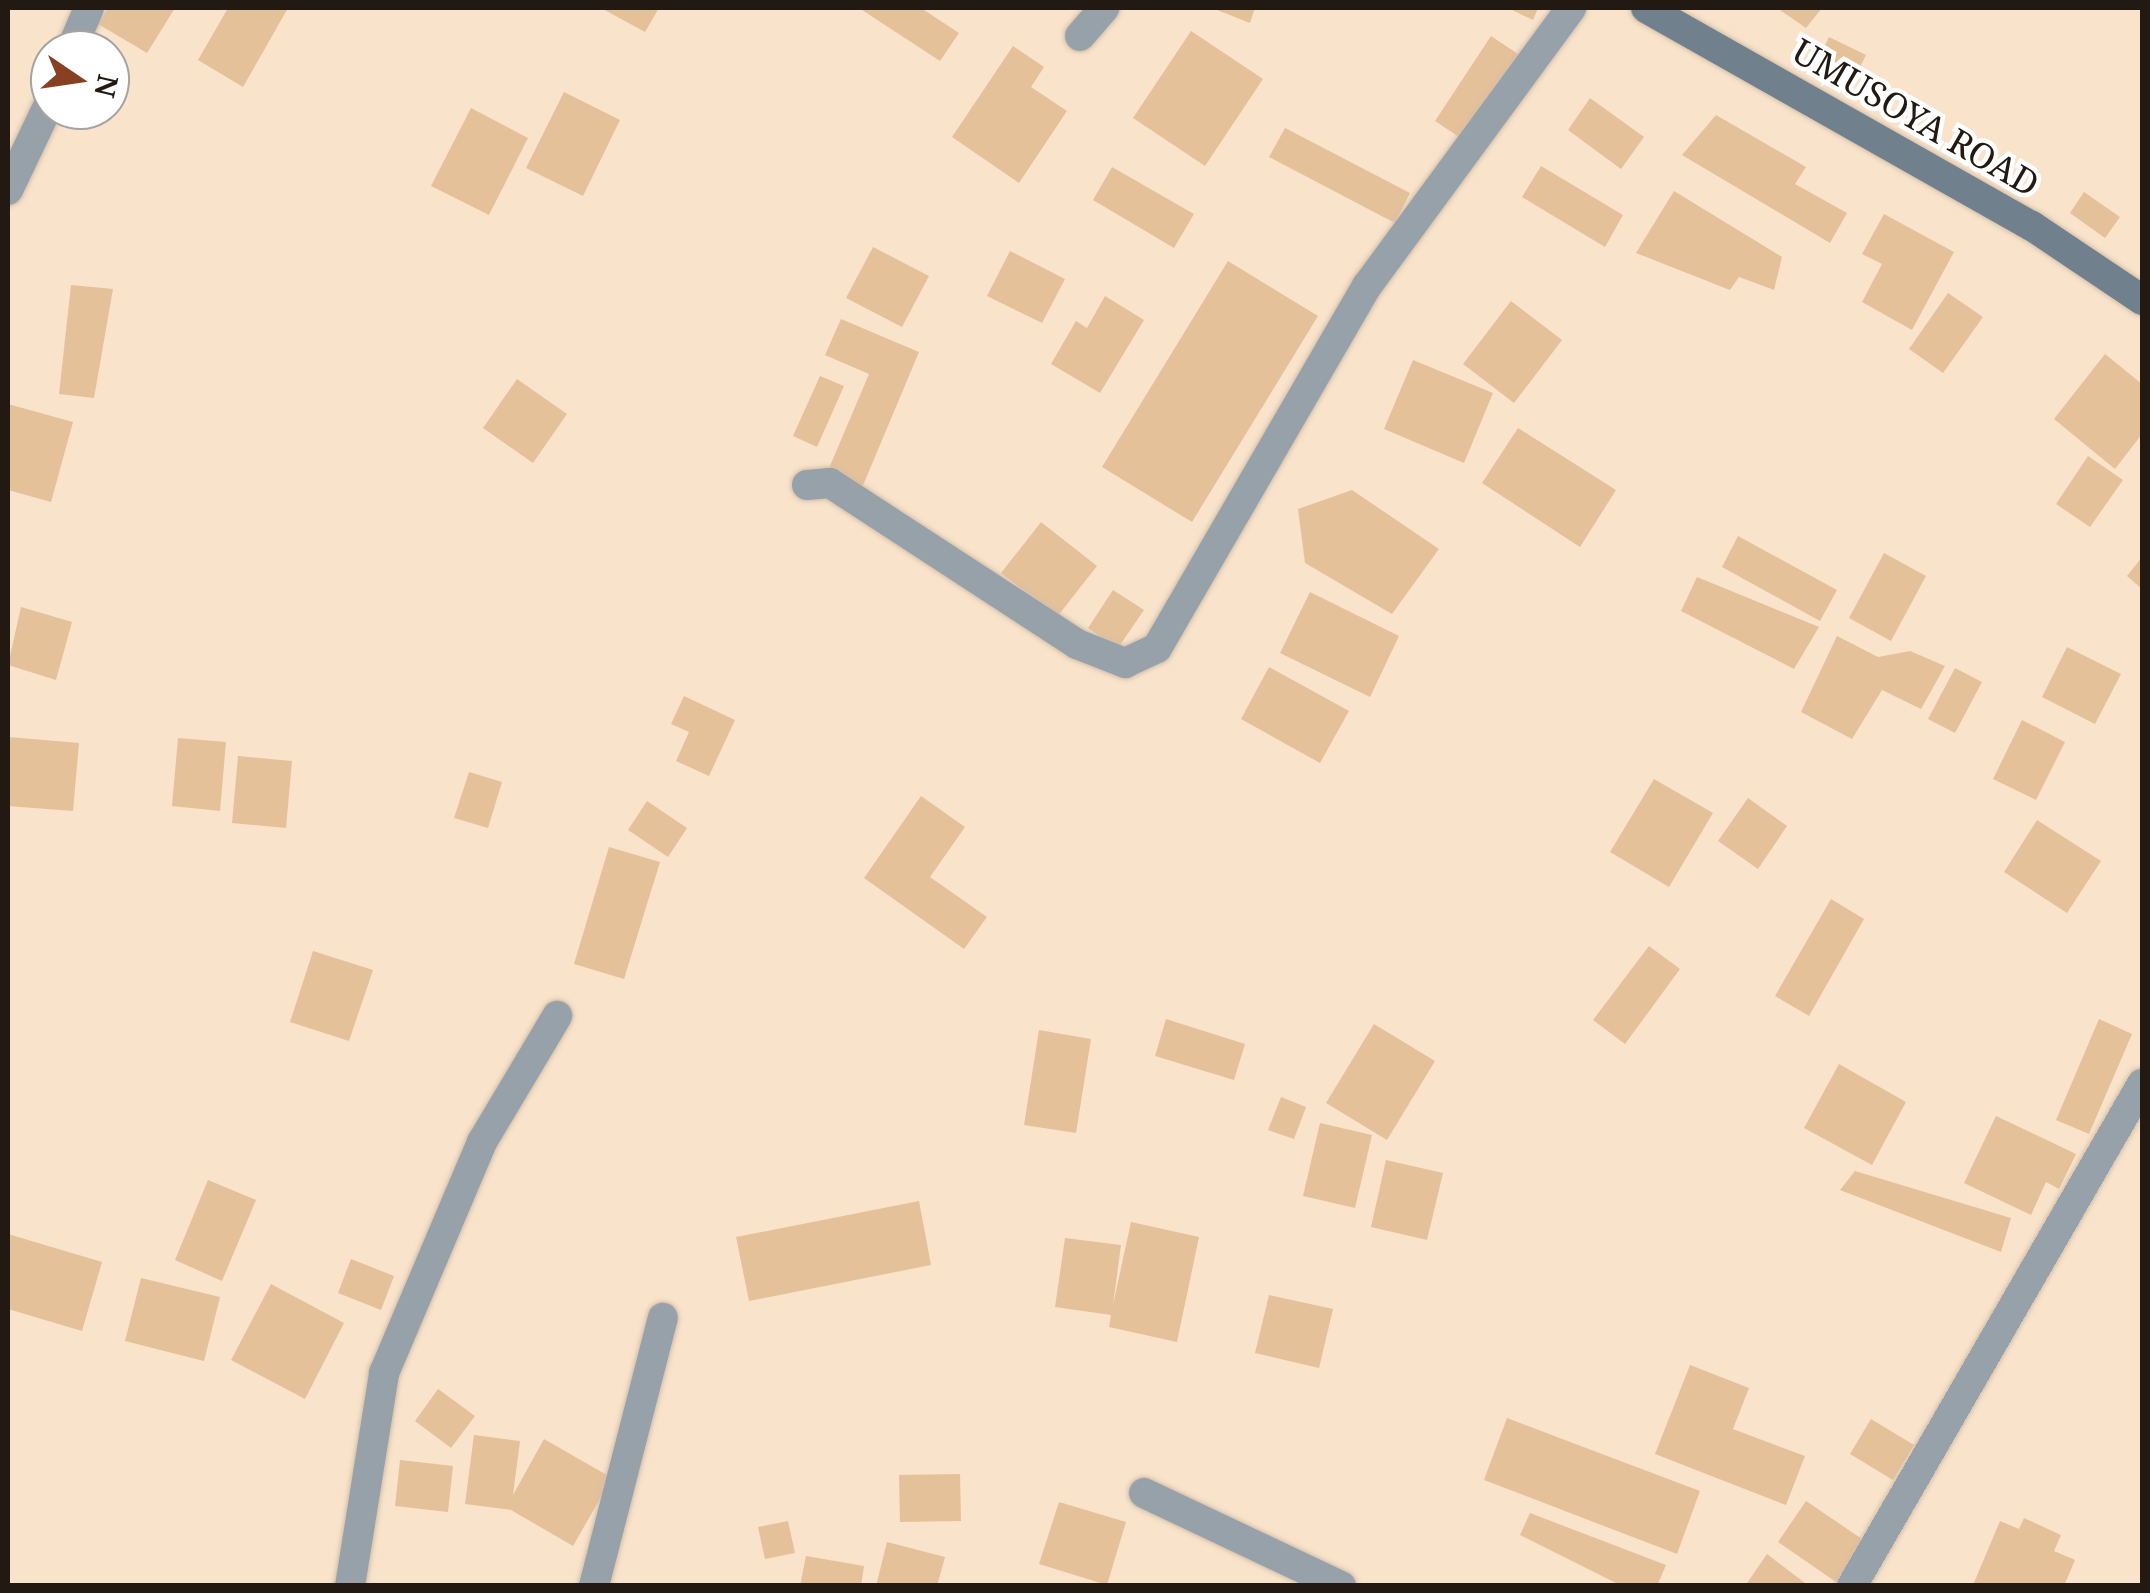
<!DOCTYPE html>
<style>
body{margin:0}
#map{position:relative;width:2150px;height:1593px;overflow:hidden;background:#f9e3cb;font-family:"Noto Serif",serif}
div>[style]{position:absolute}
[style*='--x']{left:calc(var(--x)*1px);top:calc(var(--y)*1px);width:calc(var(--w)*1px);rotate:calc(var(--a)*1deg)}
.building>*{inset:0;background:#e5c199}
.roads{filter:drop-shadow(0 0 2px #d2bfaa) drop-shadow(0 0 2px #d2bfaa)}
.street>*{height:30px;margin:-15px;padding:0 15px;transform-origin:15px;border-radius:15px;background:#96a1aa}
.secondary>*{height:30px;margin:-15px;padding:0 15px;transform-origin:15px;border-radius:15px;background:#70808c}
span{translate:-50% -50%;white-space:nowrap;text-align:center;line-height:1.15;-webkit-text-stroke:9px #fff;paint-order:stroke}
.street-label{font-size:35px;color:#221a12}
.frame{position:absolute;inset:0;border:10px solid #221a12;pointer-events:none}
.north{position:absolute;left:30px;top:30px;width:100px;height:100px;box-sizing:border-box;background:#fff;border:2px solid #a7a3a0;border-radius:50%;rotate:103deg;font-size:28px;font-weight:700;line-height:40px;text-align:center;color:#221a12}
.north::after{content:'';display:block;margin:auto;width:35px;height:45px;background:#884022;clip-path:polygon(50% 0,100% 100%,50% 72%,0 100%)}
</style>
<div id="map">
<div class="building">
<div style="clip-path:polygon(108px 8px,175px 8px,147px 53px,98px 24px)"></div>
<div style="clip-path:polygon(228px 8px,288px 8px,243px 87px,198px 60px)"></div>
<div style="clip-path:polygon(601px 8px,659px 8px,645px 32px)"></div>
<div style="clip-path:polygon(859px 8px,921px 8px,959px 33px,940px 61px)"></div>
<div style="clip-path:polygon(1212px 8px,1255px 8px,1250px 23px)"></div>
<div style="clip-path:polygon(1508px 8px,1538px 8px,1533px 20px)"></div>
<div style="clip-path:polygon(1777px 8px,1822px 8px,1806px 28px)"></div>
<div style="clip-path:polygon(1191px 31px,1263px 79px,1205px 166px,1133px 118px)"></div>
<div style="clip-path:polygon(1491px 36px,1521px 56px,1465px 141px,1435px 121px)"></div>
<div style="clip-path:polygon(1829px 37px,1866px 55px,1857px 73px,1820px 55px)"></div>
<div style="clip-path:polygon(1013px 46px,1044px 67px,1031px 87px,1067px 111px,1019px 183px,952px 137px)"></div>
<div style="clip-path:polygon(564px 92px,620px 120px,583px 196px,526px 168px)"></div>
<div style="clip-path:polygon(1590px 98px,1644px 137px,1621px 169px,1568px 130px)"></div>
<div style="clip-path:polygon(471px 108px,528px 138px,489px 215px,431px 186px)"></div>
<div style="clip-path:polygon(1716px 115px,1806px 167px,1795px 184px,1847px 213px,1830px 243px,1682px 155px)"></div>
<div style="clip-path:polygon(1285px 128px,1410px 193px,1395px 223px,1269px 157px)"></div>
<div style="clip-path:polygon(1541px 166px,1623px 215px,1605px 247px,1522px 197px)"></div>
<div style="clip-path:polygon(1112px 167px,1194px 214px,1174px 248px,1093px 200px)"></div>
<div style="clip-path:polygon(1674px 191px,1782px 257px,1774px 290px,1739px 277px,1730px 290px,1636px 253px)"></div>
<div style="clip-path:polygon(2084px 192px,2120px 217px,2105px 238px,2070px 213px)"></div>
<div style="clip-path:polygon(1884px 214px,1954px 252px,1912px 330px,1862px 302px,1882px 264px,1862px 254px)"></div>
<div style="clip-path:polygon(873px 247px,929px 276px,902px 327px,846px 298px)"></div>
<div style="clip-path:polygon(1010px 251px,1065px 279px,1042px 323px,987px 296px)"></div>
<div style="clip-path:polygon(1228px 261px,1318px 316px,1192px 522px,1102px 467px)"></div>
<div style="clip-path:polygon(71px 285px,113px 289px,94px 398px,59px 394px)"></div>
<div style="clip-path:polygon(1948px 293px,1983px 317px,1943px 373px,1909px 349px)"></div>
<div style="clip-path:polygon(1105px 296px,1144px 320px,1100px 393px,1051px 364px,1076px 321px,1087px 328px)"></div>
<div style="clip-path:polygon(1511px 301px,1562px 340px,1514px 403px,1463px 364px)"></div>
<div style="clip-path:polygon(841px 319px,919px 352px,859px 495px,824px 480px,869px 374px,825px 355px)"></div>
<div style="clip-path:polygon(2105px 354px,2142px 384px,2142px 434px,2115px 469px,2054px 419px)"></div>
<div style="clip-path:polygon(1413px 360px,1493px 393px,1464px 463px,1384px 429px)"></div>
<div style="clip-path:polygon(820px 376px,844px 386px,817px 447px,793px 436px)"></div>
<div style="clip-path:polygon(517px 379px,567px 414px,533px 463px,483px 428px)"></div>
<div style="clip-path:polygon(8px 404px,73px 422px,51px 502px,8px 490px)"></div>
<div style="clip-path:polygon(1518px 428px,1616px 490px,1580px 547px,1482px 483px)"></div>
<div style="clip-path:polygon(2088px 456px,2123px 480px,2090px 527px,2056px 504px)"></div>
<div style="clip-path:polygon(1352px 490px,1439px 549px,1392px 614px,1305px 563px,1298px 509px)"></div>
<div style="clip-path:polygon(1041px 522px,1097px 566px,1057px 617px,1001px 573px)"></div>
<div style="clip-path:polygon(1738px 536px,1837px 590px,1820px 621px,1722px 567px)"></div>
<div style="clip-path:polygon(1884px 553px,1926px 576px,1891px 641px,1849px 618px)"></div>
<div style="clip-path:polygon(2142px 557px,2142px 589px,2127px 576px)"></div>
<div style="clip-path:polygon(1697px 577px,1819px 627px,1794px 669px,1681px 611px)"></div>
<div style="clip-path:polygon(1113px 590px,1144px 610px,1118px 648px,1088px 628px)"></div>
<div style="clip-path:polygon(1310px 592px,1399px 636px,1370px 697px,1280px 653px)"></div>
<div style="clip-path:polygon(21px 607px,72px 622px,56px 680px,8px 665px)"></div>
<div style="clip-path:polygon(1837px 636px,1878px 657px,1910px 651px,1945px 666px,1921px 709px,1882px 690px,1852px 739px,1801px 712px)"></div>
<div style="clip-path:polygon(2067px 647px,2121px 674px,2095px 724px,2042px 697px)"></div>
<div style="clip-path:polygon(1269px 667px,1349px 711px,1320px 763px,1241px 719px)"></div>
<div style="clip-path:polygon(1955px 668px,1982px 682px,1955px 733px,1928px 719px)"></div>
<div style="clip-path:polygon(684px 696px,735px 720px,709px 776px,676px 761px,689px 732px,671px 724px)"></div>
<div style="clip-path:polygon(2022px 720px,2065px 742px,2036px 800px,1993px 779px)"></div>
<div style="clip-path:polygon(9px 737px,79px 743px,73px 811px,8px 806px)"></div>
<div style="clip-path:polygon(178px 738px,226px 742px,220px 811px,172px 806px)"></div>
<div style="clip-path:polygon(238px 756px,292px 761px,286px 828px,232px 823px)"></div>
<div style="clip-path:polygon(469px 772px,502px 782px,488px 828px,454px 818px)"></div>
<div style="clip-path:polygon(1654px 779px,1713px 813px,1669px 887px,1610px 852px)"></div>
<div style="clip-path:polygon(921px 796px,965px 827px,930px 877px,987px 917px,964px 949px,864px 878px)"></div>
<div style="clip-path:polygon(1748px 798px,1787px 826px,1758px 869px,1718px 841px)"></div>
<div style="clip-path:polygon(647px 801px,687px 828px,668px 857px,628px 830px)"></div>
<div style="clip-path:polygon(2037px 820px,2101px 861px,2067px 913px,2004px 872px)"></div>
<div style="clip-path:polygon(609px 847px,660px 862px,624px 979px,574px 964px)"></div>
<div style="clip-path:polygon(1831px 899px,1864px 919px,1809px 1016px,1775px 996px)"></div>
<div style="clip-path:polygon(1649px 946px,1680px 969px,1625px 1044px,1593px 1020px)"></div>
<div style="clip-path:polygon(313px 951px,373px 970px,349px 1041px,290px 1022px)"></div>
<div style="clip-path:polygon(1166px 1019px,1245px 1044px,1234px 1080px,1155px 1056px)"></div>
<div style="clip-path:polygon(2099px 1019px,2132px 1034px,2089px 1134px,2056px 1120px)"></div>
<div style="clip-path:polygon(1374px 1024px,1435px 1061px,1387px 1140px,1326px 1103px)"></div>
<div style="clip-path:polygon(1039px 1030px,1091px 1039px,1076px 1133px,1024px 1125px)"></div>
<div style="clip-path:polygon(1839px 1064px,1906px 1102px,1872px 1165px,1804px 1128px)"></div>
<div style="clip-path:polygon(1281px 1097px,1306px 1107px,1294px 1139px,1268px 1130px)"></div>
<div style="clip-path:polygon(1996px 1116px,2076px 1154px,2059px 1189px,2046px 1182px,2031px 1215px,1964px 1183px)"></div>
<div style="clip-path:polygon(1320px 1123px,1372px 1135px,1355px 1208px,1303px 1196px)"></div>
<div style="clip-path:polygon(1386px 1160px,1443px 1173px,1427px 1240px,1371px 1227px)"></div>
<div style="clip-path:polygon(1855px 1171px,2011px 1218px,2001px 1252px,1840px 1190px)"></div>
<div style="clip-path:polygon(208px 1180px,256px 1200px,222px 1281px,175px 1260px)"></div>
<div style="clip-path:polygon(919px 1201px,931px 1265px,749px 1301px,736px 1237px)"></div>
<div style="clip-path:polygon(1131px 1222px,1199px 1237px,1177px 1342px,1109px 1327px,1111px 1315px,1055px 1307px,1065px 1238px,1121px 1245px,1113px 1305px)"></div>
<div style="clip-path:polygon(8px 1234px,102px 1262px,82px 1331px,8px 1309px)"></div>
<div style="clip-path:polygon(351px 1259px,394px 1276px,381px 1310px,338px 1293px)"></div>
<div style="clip-path:polygon(141px 1278px,220px 1297px,204px 1361px,125px 1341px)"></div>
<div style="clip-path:polygon(271px 1284px,344px 1323px,305px 1399px,231px 1360px)"></div>
<div style="clip-path:polygon(1269px 1295px,1333px 1309px,1319px 1368px,1255px 1353px)"></div>
<div style="clip-path:polygon(1690px 1365px,1749px 1388px,1733px 1429px,1805px 1456px,1786px 1505px,1655px 1454px)"></div>
<div style="clip-path:polygon(438px 1389px,475px 1416px,451px 1448px,415px 1421px)"></div>
<div style="clip-path:polygon(1507px 1418px,1700px 1491px,1677px 1554px,1484px 1480px)"></div>
<div style="clip-path:polygon(1871px 1419px,1914px 1445px,1893px 1480px,1850px 1454px)"></div>
<div style="clip-path:polygon(474px 1435px,520px 1441px,513px 1495px,544px 1439px,612px 1478px,573px 1546px,511px 1510px,465px 1504px)"></div>
<div style="clip-path:polygon(400px 1460px,453px 1466px,448px 1512px,395px 1506px)"></div>
<div style="clip-path:polygon(960px 1474px,961px 1521px,900px 1522px,899px 1475px)"></div>
<div style="clip-path:polygon(1806px 1501px,1865px 1541px,1836px 1582px,1778px 1542px)"></div>
<div style="clip-path:polygon(1059px 1502px,1126px 1522px,1107px 1585px,1039px 1564px)"></div>
<div style="clip-path:polygon(1530px 1513px,1666px 1565px,1657px 1586px,1622px 1586px,1520px 1535px)"></div>
<div style="clip-path:polygon(2024px 1518px,2061px 1535px,2054px 1551px,2075px 1560px,2064px 1586px,1973px 1585px,2000px 1521px,2019px 1529px)"></div>
<div style="clip-path:polygon(788px 1521px,795px 1553px,765px 1559px,758px 1527px)"></div>
<div style="clip-path:polygon(887px 1542px,945px 1557px,937px 1586px,876px 1586px)"></div>
<div style="clip-path:polygon(1767px 1554px,1809px 1586px,1745px 1586px)"></div>
<div style="clip-path:polygon(806px 1556px,864px 1566px,861px 1586px,800px 1586px)"></div>
</div>
<div class="roads">
<div class="street">
<div style="--x:1080;--y:36;--w:37;--a:-49"></div>
<div style="--x:71;--y:50;--w:46;--a:-66.8"></div>
<div style="--x:8;--y:190;--w:98;--a:-64.5"></div>
<div style="--x:807;--y:485;--w:23;--a:-5"></div>
<div style="--x:830;--y:483;--w:295;--a:33.1"></div>
<div style="--x:1077;--y:644;--w:52;--a:21.6"></div>
<div style="--x:1125;--y:663;--w:35;--a:-25"></div>
<div style="--x:1157;--y:648;--w:419;--a:-59.9"></div>
<div style="--x:1367;--y:286;--w:345;--a:-53.7"></div>
<div style="--x:1144;--y:1493;--w:218;--a:25.3"></div>
<div style="--x:350;--y:1586;--w:216;--a:-80.9"></div>
<div style="--x:384;--y:1373;--w:251;--a:-67"></div>
<div style="--x:482;--y:1142;--w:147;--a:-59.2"></div>
<div style="--x:594;--y:1586;--w:277;--a:-75.6"></div>
<div style="--x:1852;--y:1586;--w:580;--a:-59.99"></div>
</div>
<div class="secondary">
<div style="--x:1646;--y:8;--w:443;--a:29.5"></div>
<div style="--x:2032;--y:226;--w:133;--a:33.9"></div>
</div>
</div>
<div class="street-label">
<span style="left:1916px;top:117px;rotate:30deg">UMUSOYA ROAD</span>
</div>
<div class="frame"></div>
<div class="north">N</div>
</div>
